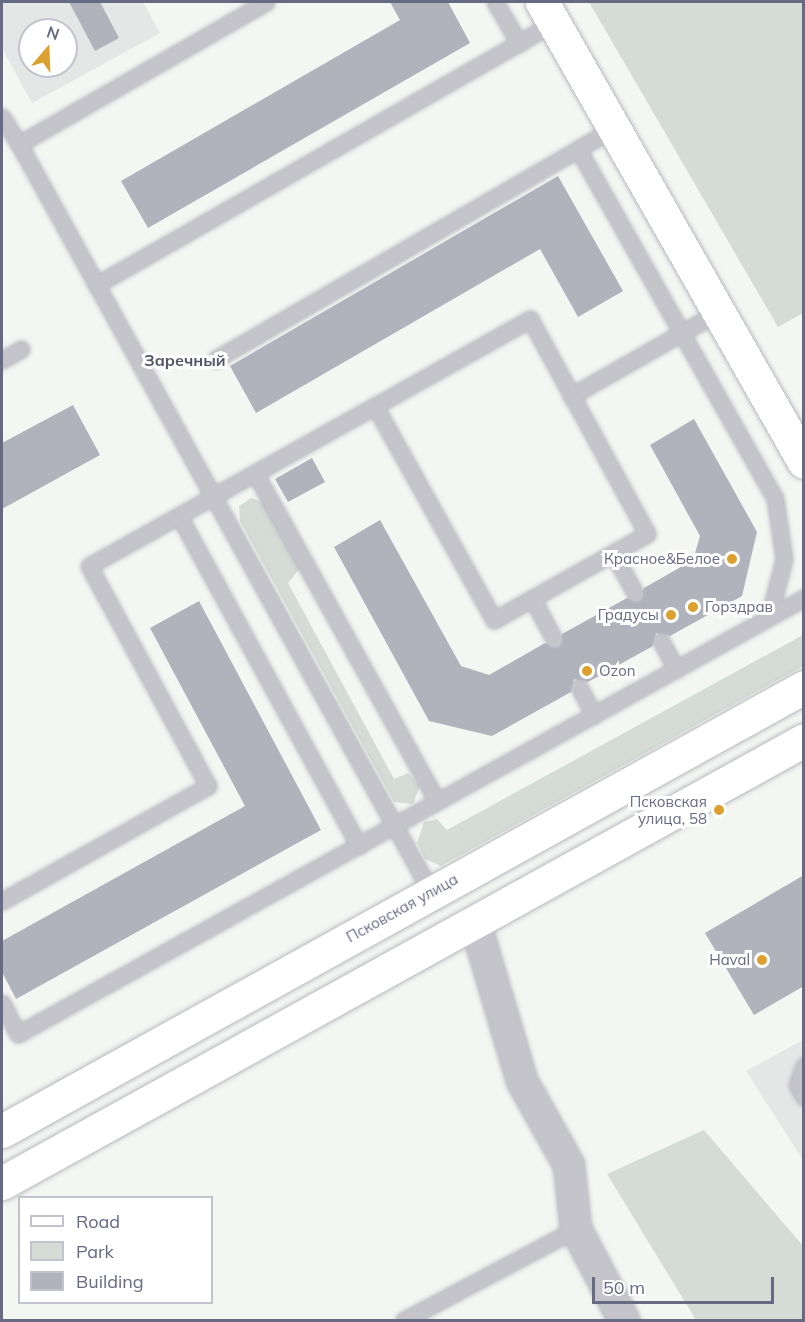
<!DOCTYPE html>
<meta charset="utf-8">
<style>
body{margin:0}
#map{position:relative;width:805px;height:1322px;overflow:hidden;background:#f4f6f2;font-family:Mulish,sans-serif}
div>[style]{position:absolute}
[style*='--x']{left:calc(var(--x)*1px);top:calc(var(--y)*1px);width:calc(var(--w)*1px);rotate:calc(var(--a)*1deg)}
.built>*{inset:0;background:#e5e6e6}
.green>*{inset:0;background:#d4dcd5}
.building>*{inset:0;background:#b0b2bc}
.roads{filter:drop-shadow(0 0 2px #b8b9c0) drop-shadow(0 0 2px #b8b9c0)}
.lane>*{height:15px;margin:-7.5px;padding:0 7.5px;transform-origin:7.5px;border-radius:7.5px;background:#c4c4ca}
.street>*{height:30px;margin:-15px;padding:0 15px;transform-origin:15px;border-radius:15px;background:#c4c4ca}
.secondary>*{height:33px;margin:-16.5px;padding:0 16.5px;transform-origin:16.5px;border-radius:16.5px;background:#fff}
.primary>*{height:33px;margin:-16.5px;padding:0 16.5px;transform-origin:16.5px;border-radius:16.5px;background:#fff}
.dots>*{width:16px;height:16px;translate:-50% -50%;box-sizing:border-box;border:3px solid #fff;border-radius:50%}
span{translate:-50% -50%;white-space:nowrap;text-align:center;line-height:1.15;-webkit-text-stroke:6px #fff;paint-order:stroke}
.poi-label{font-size:15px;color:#666a82}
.right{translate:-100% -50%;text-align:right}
.left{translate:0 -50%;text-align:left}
.street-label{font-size:15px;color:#666a82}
.neighbourhood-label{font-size:16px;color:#535667;font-weight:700}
.frame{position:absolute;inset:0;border:3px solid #666a82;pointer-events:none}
.legend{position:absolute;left:18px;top:1196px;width:195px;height:108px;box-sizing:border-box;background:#fff;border:2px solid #c2c3cd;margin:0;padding:8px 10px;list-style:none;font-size:18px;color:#666a82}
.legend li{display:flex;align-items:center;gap:12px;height:30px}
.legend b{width:30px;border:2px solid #c2c3cd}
.north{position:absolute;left:18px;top:18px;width:60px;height:60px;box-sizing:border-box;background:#fff;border:2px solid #c2c3cd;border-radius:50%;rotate:19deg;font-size:16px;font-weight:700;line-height:24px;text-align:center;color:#666a82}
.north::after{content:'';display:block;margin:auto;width:21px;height:27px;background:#dba02d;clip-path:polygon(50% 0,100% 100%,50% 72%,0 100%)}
.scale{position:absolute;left:592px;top:1277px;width:182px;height:27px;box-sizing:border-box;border:3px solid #666a82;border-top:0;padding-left:8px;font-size:18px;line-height:21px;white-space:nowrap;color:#666a82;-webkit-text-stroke:4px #fff;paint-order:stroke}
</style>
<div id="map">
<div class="built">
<div style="clip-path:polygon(evenodd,2px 2px,143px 2px,160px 33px,32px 103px,2px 48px,2px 2px,30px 30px,66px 30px,66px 66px,30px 66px,30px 30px)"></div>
<div style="clip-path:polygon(803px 1040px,803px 1160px,746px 1071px)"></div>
</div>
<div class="green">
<div style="clip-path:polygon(589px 2px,803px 2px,803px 313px,778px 327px)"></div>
<div style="clip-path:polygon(251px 498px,265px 503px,300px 568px,288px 583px,394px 779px,408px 773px,420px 786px,413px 804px,394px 802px,240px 521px,239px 506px)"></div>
<div style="clip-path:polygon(803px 635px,803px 666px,441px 866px,425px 859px,417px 843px,424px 822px,437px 819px,447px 830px)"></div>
<div style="clip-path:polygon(704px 1130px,803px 1246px,803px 1320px,696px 1320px,607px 1174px)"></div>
</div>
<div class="building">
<div style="clip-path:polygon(69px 2px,100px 2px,119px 38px,95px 51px)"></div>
<div style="clip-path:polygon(390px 2px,448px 2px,470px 43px,148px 228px,121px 181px,400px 20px)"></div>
<div style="clip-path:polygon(558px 176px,623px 291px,578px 317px,540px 249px,256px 413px,230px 366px)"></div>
<div style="clip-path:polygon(73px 405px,100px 455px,2px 509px,2px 443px)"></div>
<div style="clip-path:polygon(694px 419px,757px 532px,742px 596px,670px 636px,656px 633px,653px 646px,588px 682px,574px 679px,571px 692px,492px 736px,429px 721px,334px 547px,380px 520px,461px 666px,489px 675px,545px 643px,559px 647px,562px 634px,627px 598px,640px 601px,644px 588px,693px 560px,700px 536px,650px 445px)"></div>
<div style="clip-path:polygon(312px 458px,325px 482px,288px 502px,275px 479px)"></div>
<div style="clip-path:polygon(199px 601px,321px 830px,16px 999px,2px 972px,2px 941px,245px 806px,150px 628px)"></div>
<div style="clip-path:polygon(804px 875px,804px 986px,754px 1015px,705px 933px)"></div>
</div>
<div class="roads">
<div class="lane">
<div style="--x:266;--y:2;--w:285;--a:150.1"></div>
<div style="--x:19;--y:144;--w:854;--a:61.15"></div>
<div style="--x:495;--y:2;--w:48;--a:59.7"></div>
<div style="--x:519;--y:43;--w:41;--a:-31"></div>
<div style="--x:2;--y:117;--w:32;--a:58"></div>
<div style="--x:614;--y:128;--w:42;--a:149.7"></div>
<div style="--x:578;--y:149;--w:401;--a:60.6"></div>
<div style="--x:775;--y:498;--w:62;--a:81.6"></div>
<div style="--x:784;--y:559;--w:60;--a:104.5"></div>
<div style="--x:96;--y:285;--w:487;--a:-29.8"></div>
<div style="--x:216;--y:359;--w:419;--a:-30.1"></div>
<div style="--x:2;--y:360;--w:22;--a:-30"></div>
<div style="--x:571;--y:396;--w:169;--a:-29.7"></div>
<div style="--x:255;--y:473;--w:137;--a:-29.2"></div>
<div style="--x:375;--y:406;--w:178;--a:-29.3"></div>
<div style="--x:530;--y:319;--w:245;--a:61.4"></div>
<div style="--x:647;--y:534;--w:176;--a:150.7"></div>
<div style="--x:494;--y:620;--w:245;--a:-119.1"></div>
<div style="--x:179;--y:516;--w:376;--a:61.4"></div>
<div style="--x:613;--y:553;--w:46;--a:61.2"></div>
<div style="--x:532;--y:598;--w:47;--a:61.8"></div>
<div style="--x:661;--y:641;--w:32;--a:62"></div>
<div style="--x:579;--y:687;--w:32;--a:62"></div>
<div style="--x:2;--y:901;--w:236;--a:-29.2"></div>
<div style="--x:208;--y:786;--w:250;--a:-118.4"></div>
<div style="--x:89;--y:566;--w:190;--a:-29.3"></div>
<div style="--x:255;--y:473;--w:375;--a:61"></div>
<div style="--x:2;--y:1003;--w:35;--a:63"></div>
<div style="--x:18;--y:1034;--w:899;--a:-29.02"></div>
<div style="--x:804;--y:1066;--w:20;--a:110"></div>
<div style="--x:797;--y:1085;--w:14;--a:60"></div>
<div style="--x:404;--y:1320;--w:195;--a:-27.9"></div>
</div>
<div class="street">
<div style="--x:475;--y:922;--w:166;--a:73.5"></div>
<div style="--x:522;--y:1081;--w:96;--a:60.8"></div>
<div style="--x:569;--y:1165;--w:64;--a:83.8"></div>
<div style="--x:576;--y:1229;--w:103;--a:62.2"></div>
</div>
<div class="secondary">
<div style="--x:542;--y:2;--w:529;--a:60.34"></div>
</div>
<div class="primary">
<div style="--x:2;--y:1131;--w:917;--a:-28.97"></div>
<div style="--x:2;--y:1183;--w:916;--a:-28.91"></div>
</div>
</div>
<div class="dots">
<div style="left:732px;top:559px;background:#dba02d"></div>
<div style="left:693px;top:607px;background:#dba02d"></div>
<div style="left:671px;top:615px;background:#dba02d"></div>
<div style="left:587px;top:671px;background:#dba02d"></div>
<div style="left:719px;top:810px;background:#dba02d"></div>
<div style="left:762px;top:960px;background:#dba02d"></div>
</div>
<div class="poi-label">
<span class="right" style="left:720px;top:559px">Красное&amp;Белое</span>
<span class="left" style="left:705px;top:607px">Горздрав</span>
<span class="right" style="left:659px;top:615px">Градусы</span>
<span class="left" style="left:599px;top:671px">Ozon</span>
<span class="right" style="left:707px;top:810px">Псковская<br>улица, 58</span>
<span class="right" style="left:750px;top:960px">Haval</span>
</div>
<div class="street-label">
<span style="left:402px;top:908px;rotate:-29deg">Псковская улица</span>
</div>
<div class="neighbourhood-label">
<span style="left:185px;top:360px">Заречный</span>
</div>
<div class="frame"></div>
<ul class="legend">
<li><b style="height:8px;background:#fff"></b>Road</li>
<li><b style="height:16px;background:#d4dcd5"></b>Park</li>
<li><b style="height:16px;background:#b0b2bc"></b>Building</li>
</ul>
<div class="north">N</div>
<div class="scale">50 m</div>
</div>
